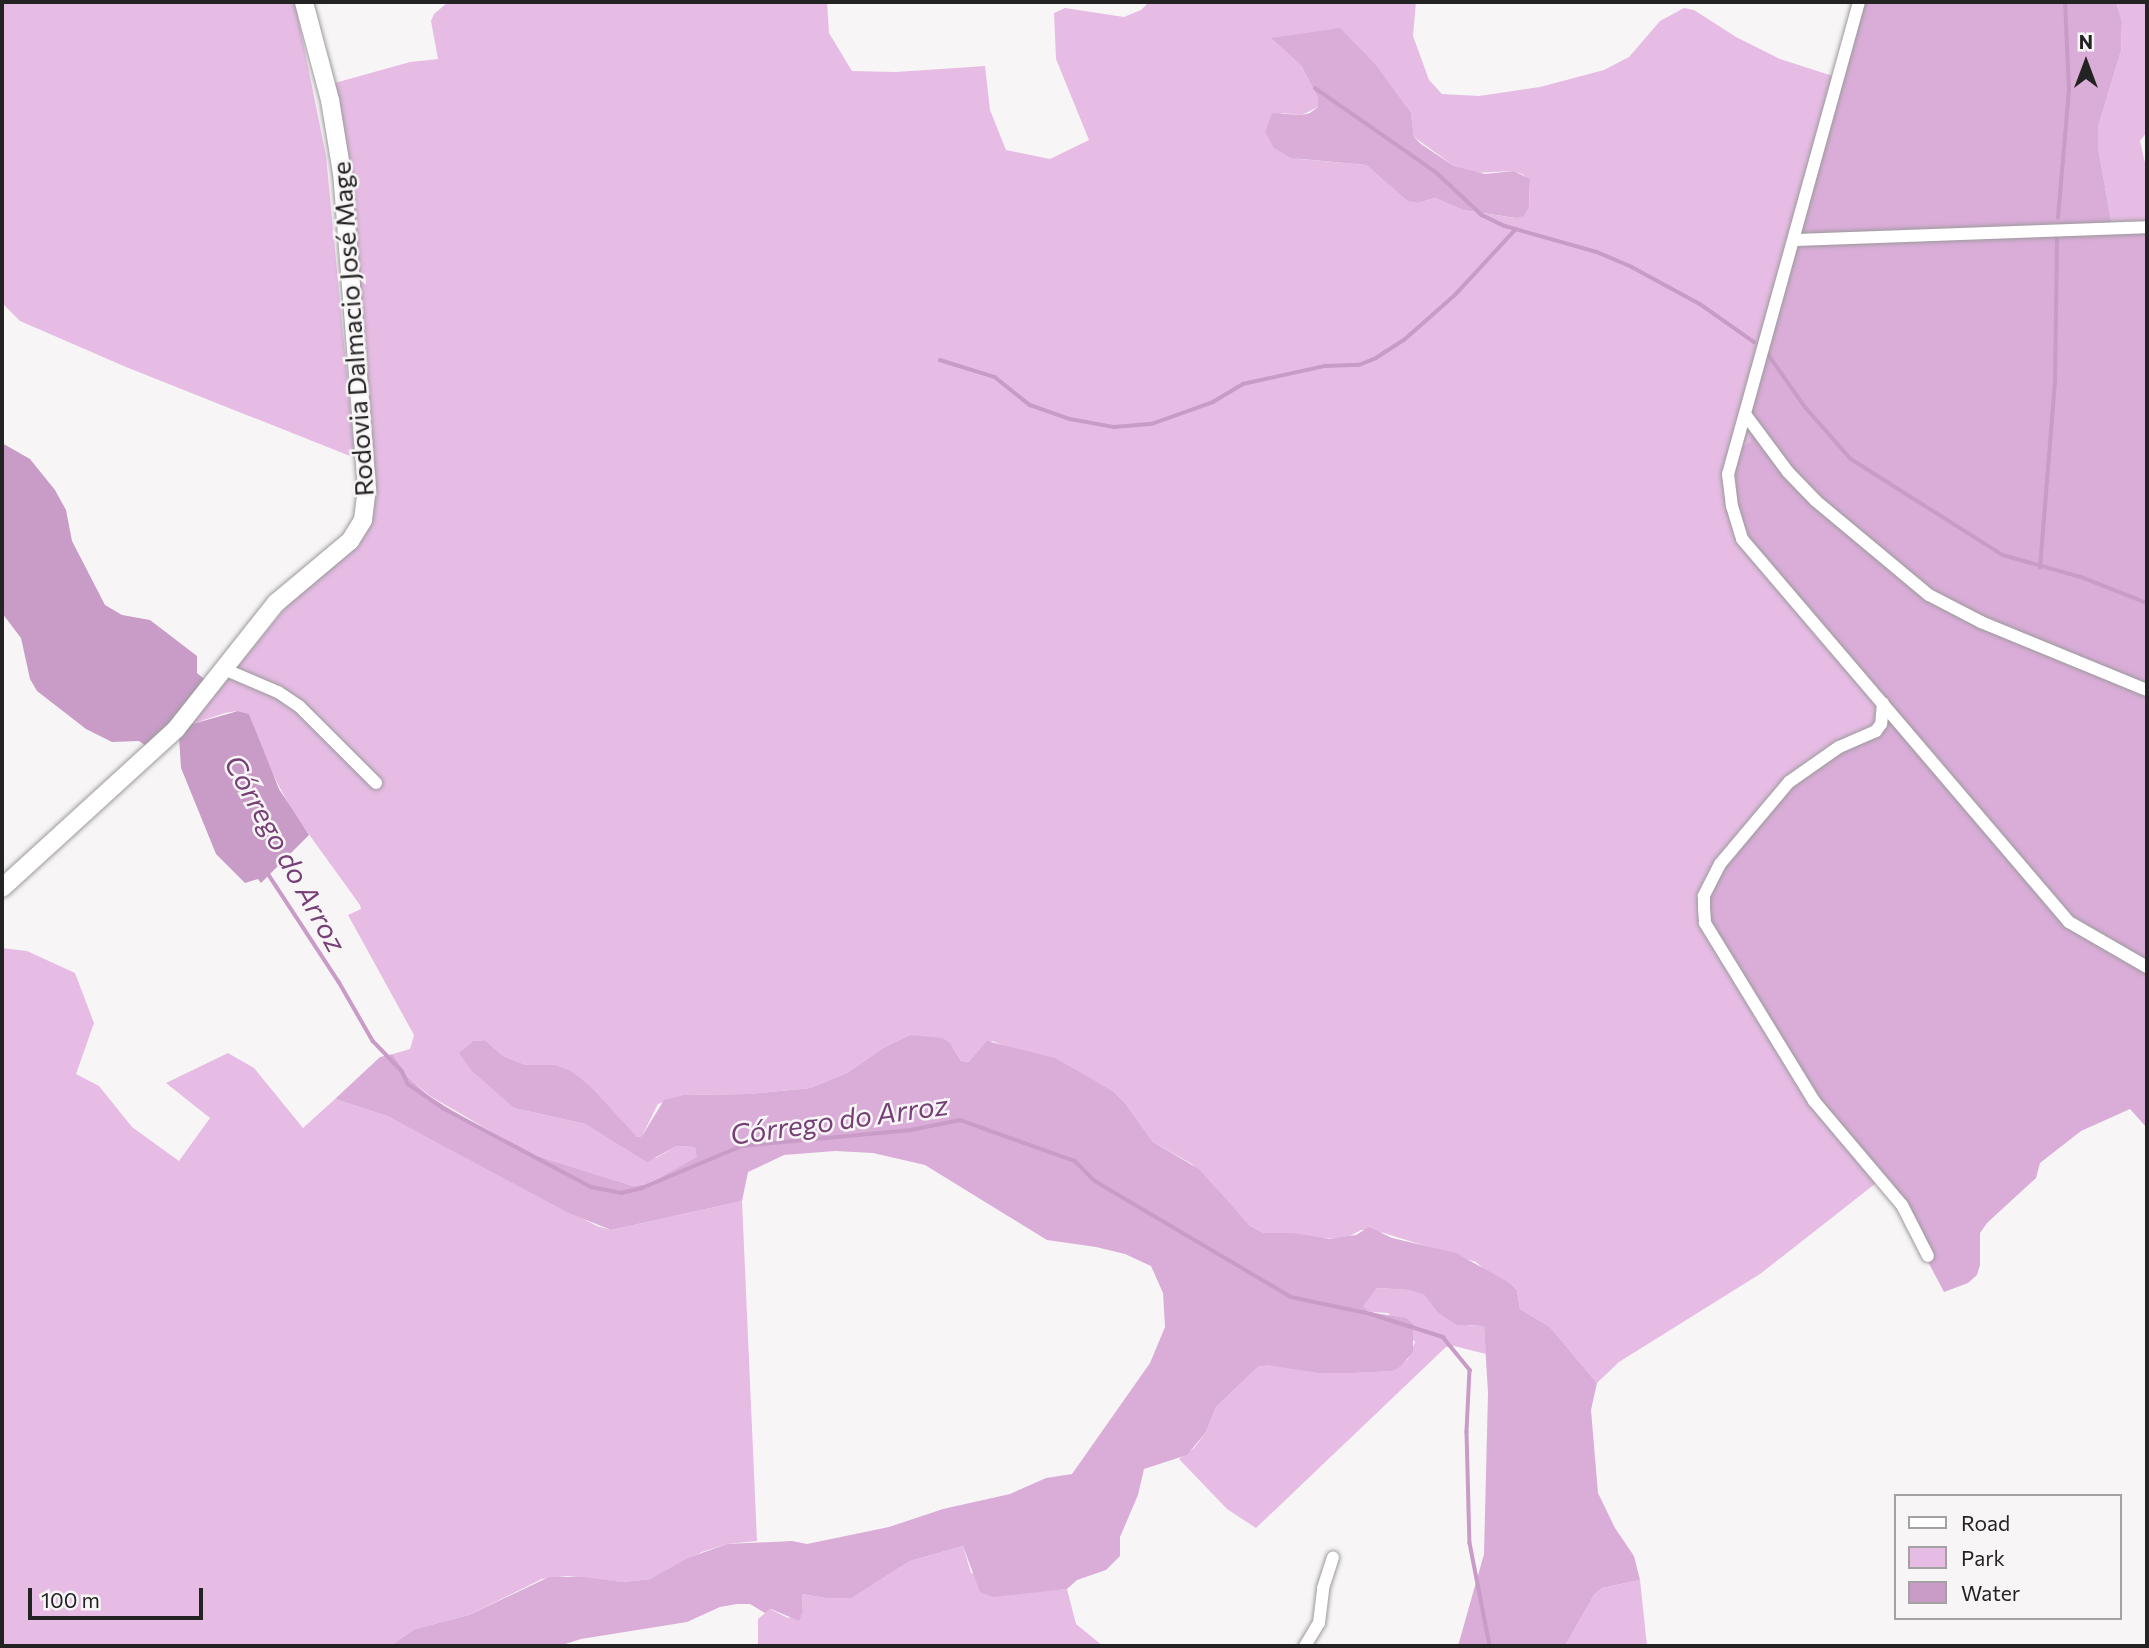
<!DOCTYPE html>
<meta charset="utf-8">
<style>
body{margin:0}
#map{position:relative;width:2149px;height:1648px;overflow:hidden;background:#f8f5f7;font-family:Commissioner,sans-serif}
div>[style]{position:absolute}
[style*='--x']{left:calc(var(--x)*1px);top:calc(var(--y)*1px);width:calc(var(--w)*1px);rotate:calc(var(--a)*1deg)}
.green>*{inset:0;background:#e6bce4}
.forest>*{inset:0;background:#daadd8}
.water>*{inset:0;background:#c89cc7}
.stream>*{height:3.5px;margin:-1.75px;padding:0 1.75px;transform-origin:1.75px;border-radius:1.75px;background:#c89cc7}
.roads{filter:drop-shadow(0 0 2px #9c9a9c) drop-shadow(0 0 2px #9c9a9c)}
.street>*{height:12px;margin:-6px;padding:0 6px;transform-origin:6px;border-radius:6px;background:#fff}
.secondary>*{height:18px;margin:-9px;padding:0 9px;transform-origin:9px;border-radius:9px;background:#fff}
span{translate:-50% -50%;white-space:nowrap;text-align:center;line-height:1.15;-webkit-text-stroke:5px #f8f5f7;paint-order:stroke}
.street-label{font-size:26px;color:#242323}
.water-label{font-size:28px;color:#763f76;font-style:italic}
.frame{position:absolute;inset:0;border:4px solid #242323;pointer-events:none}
.legend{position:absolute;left:1894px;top:1494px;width:228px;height:126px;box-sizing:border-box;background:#f8f5f7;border:2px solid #a3a1a2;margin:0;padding:9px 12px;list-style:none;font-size:21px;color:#242323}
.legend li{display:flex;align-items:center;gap:14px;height:35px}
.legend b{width:35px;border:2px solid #a3a1a2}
.north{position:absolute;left:2051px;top:28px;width:70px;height:70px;-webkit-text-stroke:5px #f8f5f7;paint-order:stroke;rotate:0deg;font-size:19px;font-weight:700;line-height:28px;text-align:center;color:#242323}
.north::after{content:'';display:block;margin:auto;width:24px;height:32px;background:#242323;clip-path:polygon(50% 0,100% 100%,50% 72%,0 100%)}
.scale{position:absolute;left:28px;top:1588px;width:175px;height:32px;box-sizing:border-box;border:4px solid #242323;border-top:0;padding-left:9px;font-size:21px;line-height:24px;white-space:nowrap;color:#242323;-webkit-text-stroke:5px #f8f5f7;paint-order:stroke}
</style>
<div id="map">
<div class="green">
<div style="clip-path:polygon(2px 2px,295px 2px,326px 156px,355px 458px,126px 367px,20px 321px,2px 303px)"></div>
<div style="clip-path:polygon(evenodd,448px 2px,827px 2px,829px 33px,852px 71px,896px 72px,985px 66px,990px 110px,1006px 150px,1050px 159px,1089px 140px,1056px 59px,1054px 13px,1065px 8px,1124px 17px,1141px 10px,1149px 2px,1416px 2px,1413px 36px,1429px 80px,1442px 94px,1479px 96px,1540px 87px,1604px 70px,1629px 57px,1660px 21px,1684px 8px,1694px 10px,1736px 37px,1780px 59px,1839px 78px,1751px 442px,1893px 712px,1845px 743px,1880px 1180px,1760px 1274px,1619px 1362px,1597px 1383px,1550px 1327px,1520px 1309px,1517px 1290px,1510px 1283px,1486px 1271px,1476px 1262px,1384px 1233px,1361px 1230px,1346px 1238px,1317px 1239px,1293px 1233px,1264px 1233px,1250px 1226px,1192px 1164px,1153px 1142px,1126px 1104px,1113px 1091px,1087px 1077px,992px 1041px,969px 1062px,961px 1061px,953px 1048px,910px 1035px,883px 1048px,847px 1073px,810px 1088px,749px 1094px,683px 1095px,658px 1104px,642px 1136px,637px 1137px,543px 1065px,526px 1065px,503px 1056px,485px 1040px,473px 1041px,460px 1053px,514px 1108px,585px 1124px,632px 1152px,656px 1158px,677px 1146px,695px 1147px,698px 1157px,648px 1184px,633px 1186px,528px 1153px,430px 1096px,408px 1077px,393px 1054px,410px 1049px,414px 1035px,348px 915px,361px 909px,360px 905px,292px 811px,267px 763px,249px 714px,238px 711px,225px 713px,189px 725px,369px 506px,324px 86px,410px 62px,438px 59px,431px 21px,434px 14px,448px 2px,1301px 65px,1411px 113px,1414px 137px,1454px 166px,1474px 173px,1514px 171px,1522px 174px,1530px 180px,1529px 207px,1524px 215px,1515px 218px,1463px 210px,1435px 198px,1418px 203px,1409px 201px,1366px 165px,1300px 159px,1281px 113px,1302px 115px,1318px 107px,1318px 98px,1301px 65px)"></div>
<div style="clip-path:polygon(2116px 2px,2147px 2px,2147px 132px,2140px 141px,2147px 171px,2147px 223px,2112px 225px,2098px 148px,2098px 127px,2121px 51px,2122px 21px)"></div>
<div style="clip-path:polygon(2px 948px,27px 951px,75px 973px,94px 1023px,76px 1074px,99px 1086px,132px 1127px,179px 1161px,210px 1118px,166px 1083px,228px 1053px,254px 1068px,303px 1128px,335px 1099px,387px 1116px,597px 1226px,611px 1230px,742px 1201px,757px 1541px,727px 1544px,702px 1552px,650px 1579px,623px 1582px,567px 1576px,542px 1579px,469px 1615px,415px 1629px,390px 1646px,2px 1646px)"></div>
<div style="clip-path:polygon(1377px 1288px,1409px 1290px,1424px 1295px,1437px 1312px,1470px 1326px,1484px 1326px,1486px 1354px,1454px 1346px,1446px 1347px,1256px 1528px,1227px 1509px,1179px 1459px,1194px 1448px,1206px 1432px,1216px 1407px,1258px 1367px,1267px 1364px,1317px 1373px,1356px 1373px,1393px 1371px,1408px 1359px,1415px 1342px,1388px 1313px,1369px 1312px,1362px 1306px)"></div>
<div style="clip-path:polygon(963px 1546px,971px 1573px,1039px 1591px,1067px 1589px,1076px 1624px,1103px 1646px,758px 1646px,758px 1619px,770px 1609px,788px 1618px,803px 1612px,802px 1594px,826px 1598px,852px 1598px,910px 1561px)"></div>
<div style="clip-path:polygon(1640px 1580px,1647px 1646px,1565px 1646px,1594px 1595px,1602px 1588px)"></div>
</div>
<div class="forest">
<div style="clip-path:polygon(1860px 2px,2116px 2px,2122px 21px,2121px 51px,2098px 127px,2098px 148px,2112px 225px,2147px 223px,2147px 1128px,2130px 1109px,2081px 1131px,2040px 1163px,2036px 1178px,1987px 1223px,1980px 1233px,1980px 1265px,1977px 1275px,1968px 1283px,1944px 1292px,1893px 1196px,1813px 1099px,1707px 921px,1707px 889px,1786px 783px,1893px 712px,1726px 513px,1723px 487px,1732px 452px,1751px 442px,1749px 413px)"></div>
<div style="clip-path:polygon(1340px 28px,1375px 64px,1411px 113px,1414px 137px,1421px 144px,1454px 166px,1485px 174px,1514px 171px,1530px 179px,1529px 207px,1524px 216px,1516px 218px,1463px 210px,1435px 198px,1418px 203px,1408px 201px,1366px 165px,1291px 158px,1274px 148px,1265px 132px,1272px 113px,1302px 115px,1310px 113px,1318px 107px,1318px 98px,1301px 65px,1271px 38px)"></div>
<div style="clip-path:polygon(910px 1035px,942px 1038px,950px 1043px,961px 1061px,969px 1062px,987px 1041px,1055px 1058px,1113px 1091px,1126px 1104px,1153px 1142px,1199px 1169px,1250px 1226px,1264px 1233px,1294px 1233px,1329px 1239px,1356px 1235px,1369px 1227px,1392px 1238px,1456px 1253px,1510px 1283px,1517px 1290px,1520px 1309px,1550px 1327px,1597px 1383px,1591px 1410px,1598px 1493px,1615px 1528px,1634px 1556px,1640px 1580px,1602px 1588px,1594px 1595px,1565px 1646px,1458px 1646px,1484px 1554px,1488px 1393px,1484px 1326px,1457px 1325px,1437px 1312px,1424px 1295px,1409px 1290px,1377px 1288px,1363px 1306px,1369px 1312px,1406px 1318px,1413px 1324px,1413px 1352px,1401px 1366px,1393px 1371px,1356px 1373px,1317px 1373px,1267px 1365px,1258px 1367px,1216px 1407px,1206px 1432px,1187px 1455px,1144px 1469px,1138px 1495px,1120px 1537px,1120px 1556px,1106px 1570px,1077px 1580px,1067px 1589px,993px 1597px,980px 1592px,963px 1546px,910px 1561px,852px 1598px,826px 1598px,802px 1594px,803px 1612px,799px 1621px,771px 1609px,765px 1613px,750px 1604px,737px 1604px,720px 1607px,687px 1622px,581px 1639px,559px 1646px,390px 1646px,415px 1629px,469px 1615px,549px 1577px,584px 1577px,623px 1582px,650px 1579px,688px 1558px,727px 1544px,792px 1541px,807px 1544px,889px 1527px,943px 1509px,1010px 1494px,1046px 1478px,1072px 1474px,1150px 1363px,1165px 1327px,1163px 1293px,1151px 1266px,1125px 1254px,1096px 1247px,1047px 1240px,925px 1165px,873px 1153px,835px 1151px,784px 1155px,748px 1172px,742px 1201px,611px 1230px,569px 1213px,387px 1116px,335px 1099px,380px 1057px,393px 1054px,408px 1077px,429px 1096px,477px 1126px,528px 1153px,633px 1186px,648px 1184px,697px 1157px,695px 1147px,677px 1146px,647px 1162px,585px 1124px,514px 1108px,472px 1071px,459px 1053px,473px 1041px,485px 1040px,503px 1056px,526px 1065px,555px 1065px,571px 1071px,590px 1086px,637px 1137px,642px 1136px,664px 1100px,683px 1095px,749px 1094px,810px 1088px,847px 1073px,883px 1048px)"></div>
</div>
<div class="water">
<div style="clip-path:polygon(2px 443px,30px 459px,55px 490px,66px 510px,72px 541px,105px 605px,122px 615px,150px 620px,197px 656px,197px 673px,209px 683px,152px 750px,139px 741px,112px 742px,86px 729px,37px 691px,30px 679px,21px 638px,2px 613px)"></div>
<div style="clip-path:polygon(238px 711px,249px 714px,279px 789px,309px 835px,261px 883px,258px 879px,245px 883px,216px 854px,181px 768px,179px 737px,189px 725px)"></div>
</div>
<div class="stream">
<div style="--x:1315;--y:88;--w:147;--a:34.8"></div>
<div style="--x:1436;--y:172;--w:63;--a:43.1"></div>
<div style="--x:1482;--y:215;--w:25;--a:26"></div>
<div style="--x:1505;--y:226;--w:96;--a:15.8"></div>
<div style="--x:1597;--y:252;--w:38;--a:23"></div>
<div style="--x:1632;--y:267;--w:77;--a:28.6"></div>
<div style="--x:1700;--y:304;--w:66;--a:35.1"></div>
<div style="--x:2058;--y:218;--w:128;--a:-85.1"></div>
<div style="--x:2069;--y:90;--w:88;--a:-92.6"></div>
<div style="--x:1768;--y:354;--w:66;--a:54.9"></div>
<div style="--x:1806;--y:408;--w:68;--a:48.6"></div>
<div style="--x:1851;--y:459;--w:180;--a:32.3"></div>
<div style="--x:2003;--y:555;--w:81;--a:15.8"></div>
<div style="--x:2081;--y:577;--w:71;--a:21.5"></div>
<div style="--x:940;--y:360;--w:58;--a:17.2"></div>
<div style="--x:995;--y:377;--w:45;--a:38.7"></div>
<div style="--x:1030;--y:405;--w:42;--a:19.3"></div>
<div style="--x:1070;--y:419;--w:45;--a:10.3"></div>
<div style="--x:1114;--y:427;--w:38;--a:-5"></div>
<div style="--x:1152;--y:424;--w:65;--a:-19.8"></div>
<div style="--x:1213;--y:402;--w:35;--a:-31"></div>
<div style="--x:1243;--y:384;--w:84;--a:-12.4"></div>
<div style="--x:1325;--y:366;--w:34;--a:-2"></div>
<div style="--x:1359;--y:365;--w:18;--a:-22"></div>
<div style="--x:1376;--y:358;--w:33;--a:-33"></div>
<div style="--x:1404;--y:340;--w:69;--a:-41.5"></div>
<div style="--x:1456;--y:294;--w:88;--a:-47.3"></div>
<div style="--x:2040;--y:568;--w:186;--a:-85.4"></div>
<div style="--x:2055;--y:383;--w:144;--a:-89.2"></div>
<div style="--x:267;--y:872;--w:131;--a:56.8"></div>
<div style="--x:339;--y:982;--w:68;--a:60"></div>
<div style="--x:373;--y:1041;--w:42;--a:46"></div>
<div style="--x:402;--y:1071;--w:14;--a:65"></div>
<div style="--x:408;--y:1084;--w:42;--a:34.4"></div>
<div style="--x:443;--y:1108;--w:168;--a:28.1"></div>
<div style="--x:591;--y:1187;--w:31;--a:11"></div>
<div style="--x:621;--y:1193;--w:22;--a:-13"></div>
<div style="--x:642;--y:1188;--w:108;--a:-22.8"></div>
<div style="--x:742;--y:1146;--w:170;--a:-5.4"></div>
<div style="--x:911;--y:1130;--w:50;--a:-11.5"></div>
<div style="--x:960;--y:1120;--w:122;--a:19.6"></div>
<div style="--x:1075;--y:1161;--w:28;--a:45"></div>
<div style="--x:1095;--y:1181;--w:228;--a:30.6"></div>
<div style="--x:1291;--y:1297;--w:82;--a:12"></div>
<div style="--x:1371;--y:1314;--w:76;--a:17.7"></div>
<div style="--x:1443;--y:1337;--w:43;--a:50.7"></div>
<div style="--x:1470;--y:1370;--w:62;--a:92.8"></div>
<div style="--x:1467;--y:1432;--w:111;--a:88.5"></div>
<div style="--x:1470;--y:1543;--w:105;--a:79"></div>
</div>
<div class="roads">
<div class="street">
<div style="--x:1859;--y:2;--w:490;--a:105.5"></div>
<div style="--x:1728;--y:474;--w:32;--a:83"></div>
<div style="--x:1732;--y:506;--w:34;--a:73"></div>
<div style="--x:1742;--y:539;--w:504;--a:49.51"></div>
<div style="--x:2069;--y:922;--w:90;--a:30"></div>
<div style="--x:1795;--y:240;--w:352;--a:-2.1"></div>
<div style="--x:1745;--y:414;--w:72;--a:53.4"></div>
<div style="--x:1788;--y:472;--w:40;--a:46"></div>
<div style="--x:1816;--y:501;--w:147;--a:39.8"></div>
<div style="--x:1929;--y:595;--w:59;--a:27.4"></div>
<div style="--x:1981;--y:622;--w:179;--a:22.3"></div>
<div style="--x:224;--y:669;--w:59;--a:23.1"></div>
<div style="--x:278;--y:692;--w:25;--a:34"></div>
<div style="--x:299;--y:706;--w:109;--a:45"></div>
<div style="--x:1883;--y:703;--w:21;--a:95"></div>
<div style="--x:1881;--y:724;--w:9;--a:126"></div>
<div style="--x:1876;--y:731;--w:40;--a:156.6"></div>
<div style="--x:1839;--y:747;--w:61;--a:145"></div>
<div style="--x:1789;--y:782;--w:107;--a:130.1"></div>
<div style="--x:1720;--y:864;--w:36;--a:117"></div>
<div style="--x:1704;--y:896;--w:12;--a:90"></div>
<div style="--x:1704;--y:908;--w:15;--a:86"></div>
<div style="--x:1705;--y:923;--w:209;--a:58.5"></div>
<div style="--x:1814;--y:1101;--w:136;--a:49.8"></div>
<div style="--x:1902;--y:1205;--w:57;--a:63"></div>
<div style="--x:1305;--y:1646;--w:27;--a:-59"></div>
<div style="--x:1319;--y:1623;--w:35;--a:-83"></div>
<div style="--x:1323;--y:1588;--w:32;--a:-72"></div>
</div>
<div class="secondary">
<div style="--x:2;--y:888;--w:236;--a:-42.4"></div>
<div style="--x:176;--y:729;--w:161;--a:-51.6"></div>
<div style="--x:276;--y:603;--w:97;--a:-40"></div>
<div style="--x:350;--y:541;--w:25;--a:-58"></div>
<div style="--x:363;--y:520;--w:31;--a:-83"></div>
<div style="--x:367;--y:489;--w:317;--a:-94.5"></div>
<div style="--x:342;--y:173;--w:74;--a:-99.3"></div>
<div style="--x:330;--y:100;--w:101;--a:-104.9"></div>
</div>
</div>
<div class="street-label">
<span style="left:352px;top:329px;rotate:-94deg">Rodovia Dalmacio José Mage</span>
</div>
<div class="water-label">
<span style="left:286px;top:853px;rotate:61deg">Córrego do Arroz</span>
<span style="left:839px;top:1119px;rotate:-8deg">Córrego do Arroz</span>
</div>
<div class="frame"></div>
<ul class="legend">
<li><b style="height:9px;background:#fff"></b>Road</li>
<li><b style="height:19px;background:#e6bce4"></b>Park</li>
<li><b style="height:19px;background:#c89cc7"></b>Water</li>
</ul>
<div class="north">N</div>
<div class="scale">100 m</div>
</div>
